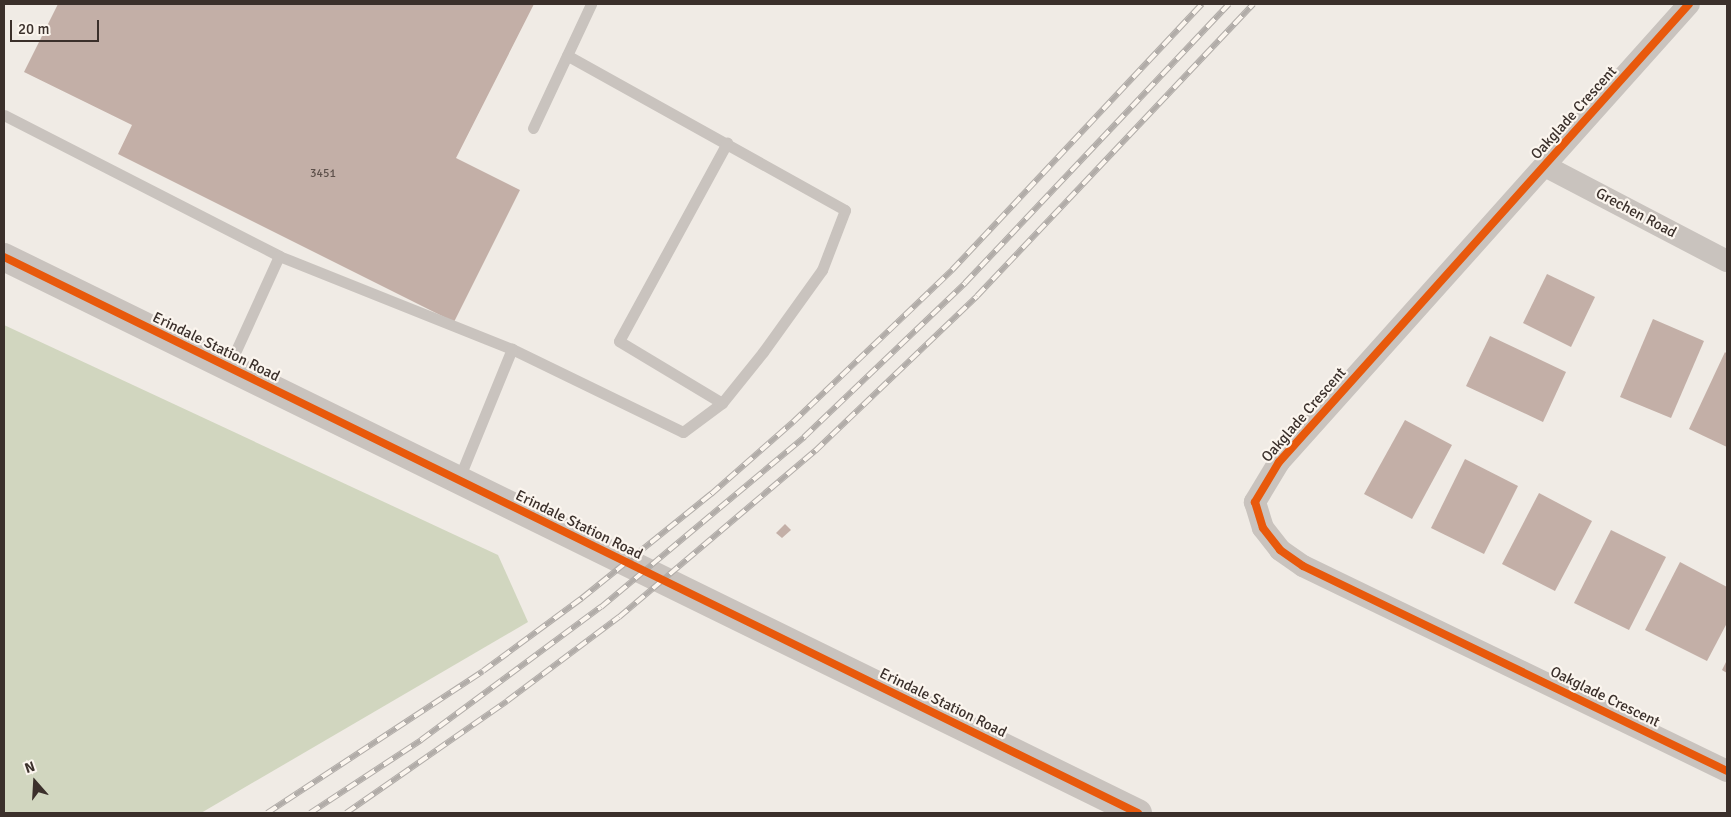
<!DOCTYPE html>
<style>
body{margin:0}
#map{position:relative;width:1731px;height:817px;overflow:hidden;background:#f0ebe5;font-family:Signika,sans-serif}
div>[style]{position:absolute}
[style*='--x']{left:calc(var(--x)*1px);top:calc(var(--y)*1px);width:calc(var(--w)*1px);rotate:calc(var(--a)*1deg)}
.green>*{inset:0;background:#d1d6bf}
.building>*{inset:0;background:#c3afa7}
.service>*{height:11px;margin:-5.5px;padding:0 5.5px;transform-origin:5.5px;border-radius:5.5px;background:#c9c3be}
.minor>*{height:22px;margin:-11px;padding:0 11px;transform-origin:11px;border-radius:11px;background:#c9c3be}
.tertiary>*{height:28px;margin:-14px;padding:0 14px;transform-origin:14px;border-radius:14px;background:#c9c3be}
.rail>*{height:5.5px;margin-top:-2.75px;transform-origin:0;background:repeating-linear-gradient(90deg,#fbf5ee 0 11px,#b1aca8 0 22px);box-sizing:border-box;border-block:1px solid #b1aca8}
.cycleway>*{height:8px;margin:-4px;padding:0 4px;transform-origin:4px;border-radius:4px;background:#e8590c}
span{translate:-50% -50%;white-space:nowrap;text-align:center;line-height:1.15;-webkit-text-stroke:4.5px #fbf5ee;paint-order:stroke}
.number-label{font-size:12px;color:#5d504a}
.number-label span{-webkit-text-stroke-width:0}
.street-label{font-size:15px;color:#3b302b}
.frame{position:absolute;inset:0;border:5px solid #3b302b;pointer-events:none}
.north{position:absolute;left:10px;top:757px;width:50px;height:50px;-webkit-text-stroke:4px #fbf5ee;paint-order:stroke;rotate:341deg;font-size:14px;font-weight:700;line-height:20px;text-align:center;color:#3b302b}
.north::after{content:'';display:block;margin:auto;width:18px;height:22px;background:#3b302b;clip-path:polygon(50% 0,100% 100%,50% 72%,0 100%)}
.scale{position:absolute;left:10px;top:20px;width:89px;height:22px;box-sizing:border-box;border:2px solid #3b302b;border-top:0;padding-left:6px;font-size:15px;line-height:18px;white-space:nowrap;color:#3b302b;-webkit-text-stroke:4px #fbf5ee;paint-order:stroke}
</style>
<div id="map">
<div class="green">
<div style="clip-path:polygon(4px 325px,498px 555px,528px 622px,201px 813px,4px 813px)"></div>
</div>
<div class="building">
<div style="clip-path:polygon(58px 4px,534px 4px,456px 158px,520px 190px,454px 322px,118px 154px,132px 125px,24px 72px)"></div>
<div style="clip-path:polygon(1547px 274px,1595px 297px,1571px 347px,1523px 323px)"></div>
<div style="clip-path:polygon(1653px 319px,1704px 341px,1671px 418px,1620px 397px)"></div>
<div style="clip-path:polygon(1490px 336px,1566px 372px,1543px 422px,1466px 386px)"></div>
<div style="clip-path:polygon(1725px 352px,1727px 354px,1727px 447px,1689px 429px)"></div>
<div style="clip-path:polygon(1405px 420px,1452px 445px,1412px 519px,1364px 494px)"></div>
<div style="clip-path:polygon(1465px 459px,1518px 486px,1484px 554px,1431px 528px)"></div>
<div style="clip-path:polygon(1539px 493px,1592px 521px,1555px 591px,1502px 564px)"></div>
<div style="clip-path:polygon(785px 524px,791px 530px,782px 538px,776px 533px)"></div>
<div style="clip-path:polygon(1611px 530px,1666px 557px,1629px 630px,1574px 603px)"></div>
<div style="clip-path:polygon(1680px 562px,1727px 587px,1727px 623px,1707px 661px,1645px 630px)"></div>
<div style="clip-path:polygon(1727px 660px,1727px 673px,1722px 670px)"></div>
</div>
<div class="service">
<div style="--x:4;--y:115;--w:309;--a:27.1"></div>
<div style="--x:279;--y:256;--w:251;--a:21.8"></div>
<div style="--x:512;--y:349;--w:190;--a:25.9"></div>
<div style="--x:683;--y:432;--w:49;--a:-36.6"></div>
<div style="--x:722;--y:403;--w:65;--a:-51.2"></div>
<div style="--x:763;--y:352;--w:101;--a:-54.3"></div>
<div style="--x:822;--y:270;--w:64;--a:-69"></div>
<div style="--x:845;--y:210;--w:318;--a:-150.9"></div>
<div style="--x:533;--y:128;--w:137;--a:-64.9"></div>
<div style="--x:228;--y:368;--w:123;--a:-65.5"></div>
<div style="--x:722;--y:403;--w:120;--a:-149"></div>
<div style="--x:619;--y:341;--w:226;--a:-61.4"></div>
<div style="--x:458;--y:481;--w:143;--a:-67.8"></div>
</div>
<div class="minor">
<div style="--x:1689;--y:4;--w:615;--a:131.83"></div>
<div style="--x:1279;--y:462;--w:47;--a:121"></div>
<div style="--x:1255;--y:502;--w:27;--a:73"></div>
<div style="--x:1263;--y:528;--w:28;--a:52"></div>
<div style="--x:1280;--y:550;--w:28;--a:35"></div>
<div style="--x:1303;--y:566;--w:471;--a:25.8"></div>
<div style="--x:1545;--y:166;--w:205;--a:27.6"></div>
</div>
<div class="tertiary">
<div style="--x:4;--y:257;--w:1263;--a:26.12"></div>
</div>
<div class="rail">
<div style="--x:267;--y:813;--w:258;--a:-33.3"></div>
<div style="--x:483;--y:671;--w:123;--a:-36.4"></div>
<div style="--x:582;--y:598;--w:166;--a:-38.9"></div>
<div style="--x:711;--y:494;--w:109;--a:-41.3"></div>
<div style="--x:793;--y:422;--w:220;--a:-43.7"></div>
<div style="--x:952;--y:270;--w:365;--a:-46.8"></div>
<div style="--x:310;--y:813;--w:133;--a:-33.3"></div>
<div style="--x:421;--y:740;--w:224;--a:-36.5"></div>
<div style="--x:601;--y:607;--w:265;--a:-39.9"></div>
<div style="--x:804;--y:437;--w:223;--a:-43.7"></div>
<div style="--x:965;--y:283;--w:384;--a:-46.6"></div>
<div style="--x:346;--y:813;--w:196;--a:-34.8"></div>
<div style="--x:507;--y:701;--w:140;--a:-36.9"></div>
<div style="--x:619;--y:617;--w:257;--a:-40.3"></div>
<div style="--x:815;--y:451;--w:224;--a:-43.7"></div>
<div style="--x:977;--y:296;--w:402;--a:-46.6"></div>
</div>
<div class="cycleway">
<div style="--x:1689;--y:4;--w:615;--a:131.83"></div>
<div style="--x:1279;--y:462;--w:47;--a:121"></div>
<div style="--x:1255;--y:502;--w:27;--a:73"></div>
<div style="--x:1263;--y:528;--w:28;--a:52"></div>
<div style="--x:1280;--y:550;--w:28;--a:35"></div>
<div style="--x:1303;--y:566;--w:471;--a:25.8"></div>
<div style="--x:4;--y:257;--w:1263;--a:26.12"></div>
</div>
<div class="number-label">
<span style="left:323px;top:174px">3451</span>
</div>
<div class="street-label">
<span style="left:1574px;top:113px;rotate:-48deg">Oakglade Crescent</span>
<span style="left:1636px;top:213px;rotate:28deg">Grechen Road</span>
<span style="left:216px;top:347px;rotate:26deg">Erindale Station Road</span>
<span style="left:1304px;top:415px;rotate:-49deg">Oakglade Crescent</span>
<span style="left:579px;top:525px;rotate:26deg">Erindale Station Road</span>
<span style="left:1605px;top:697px;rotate:26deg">Oakglade Crescent</span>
<span style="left:943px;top:703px;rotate:26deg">Erindale Station Road</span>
</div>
<div class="frame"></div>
<div class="north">N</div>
<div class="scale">20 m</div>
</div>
